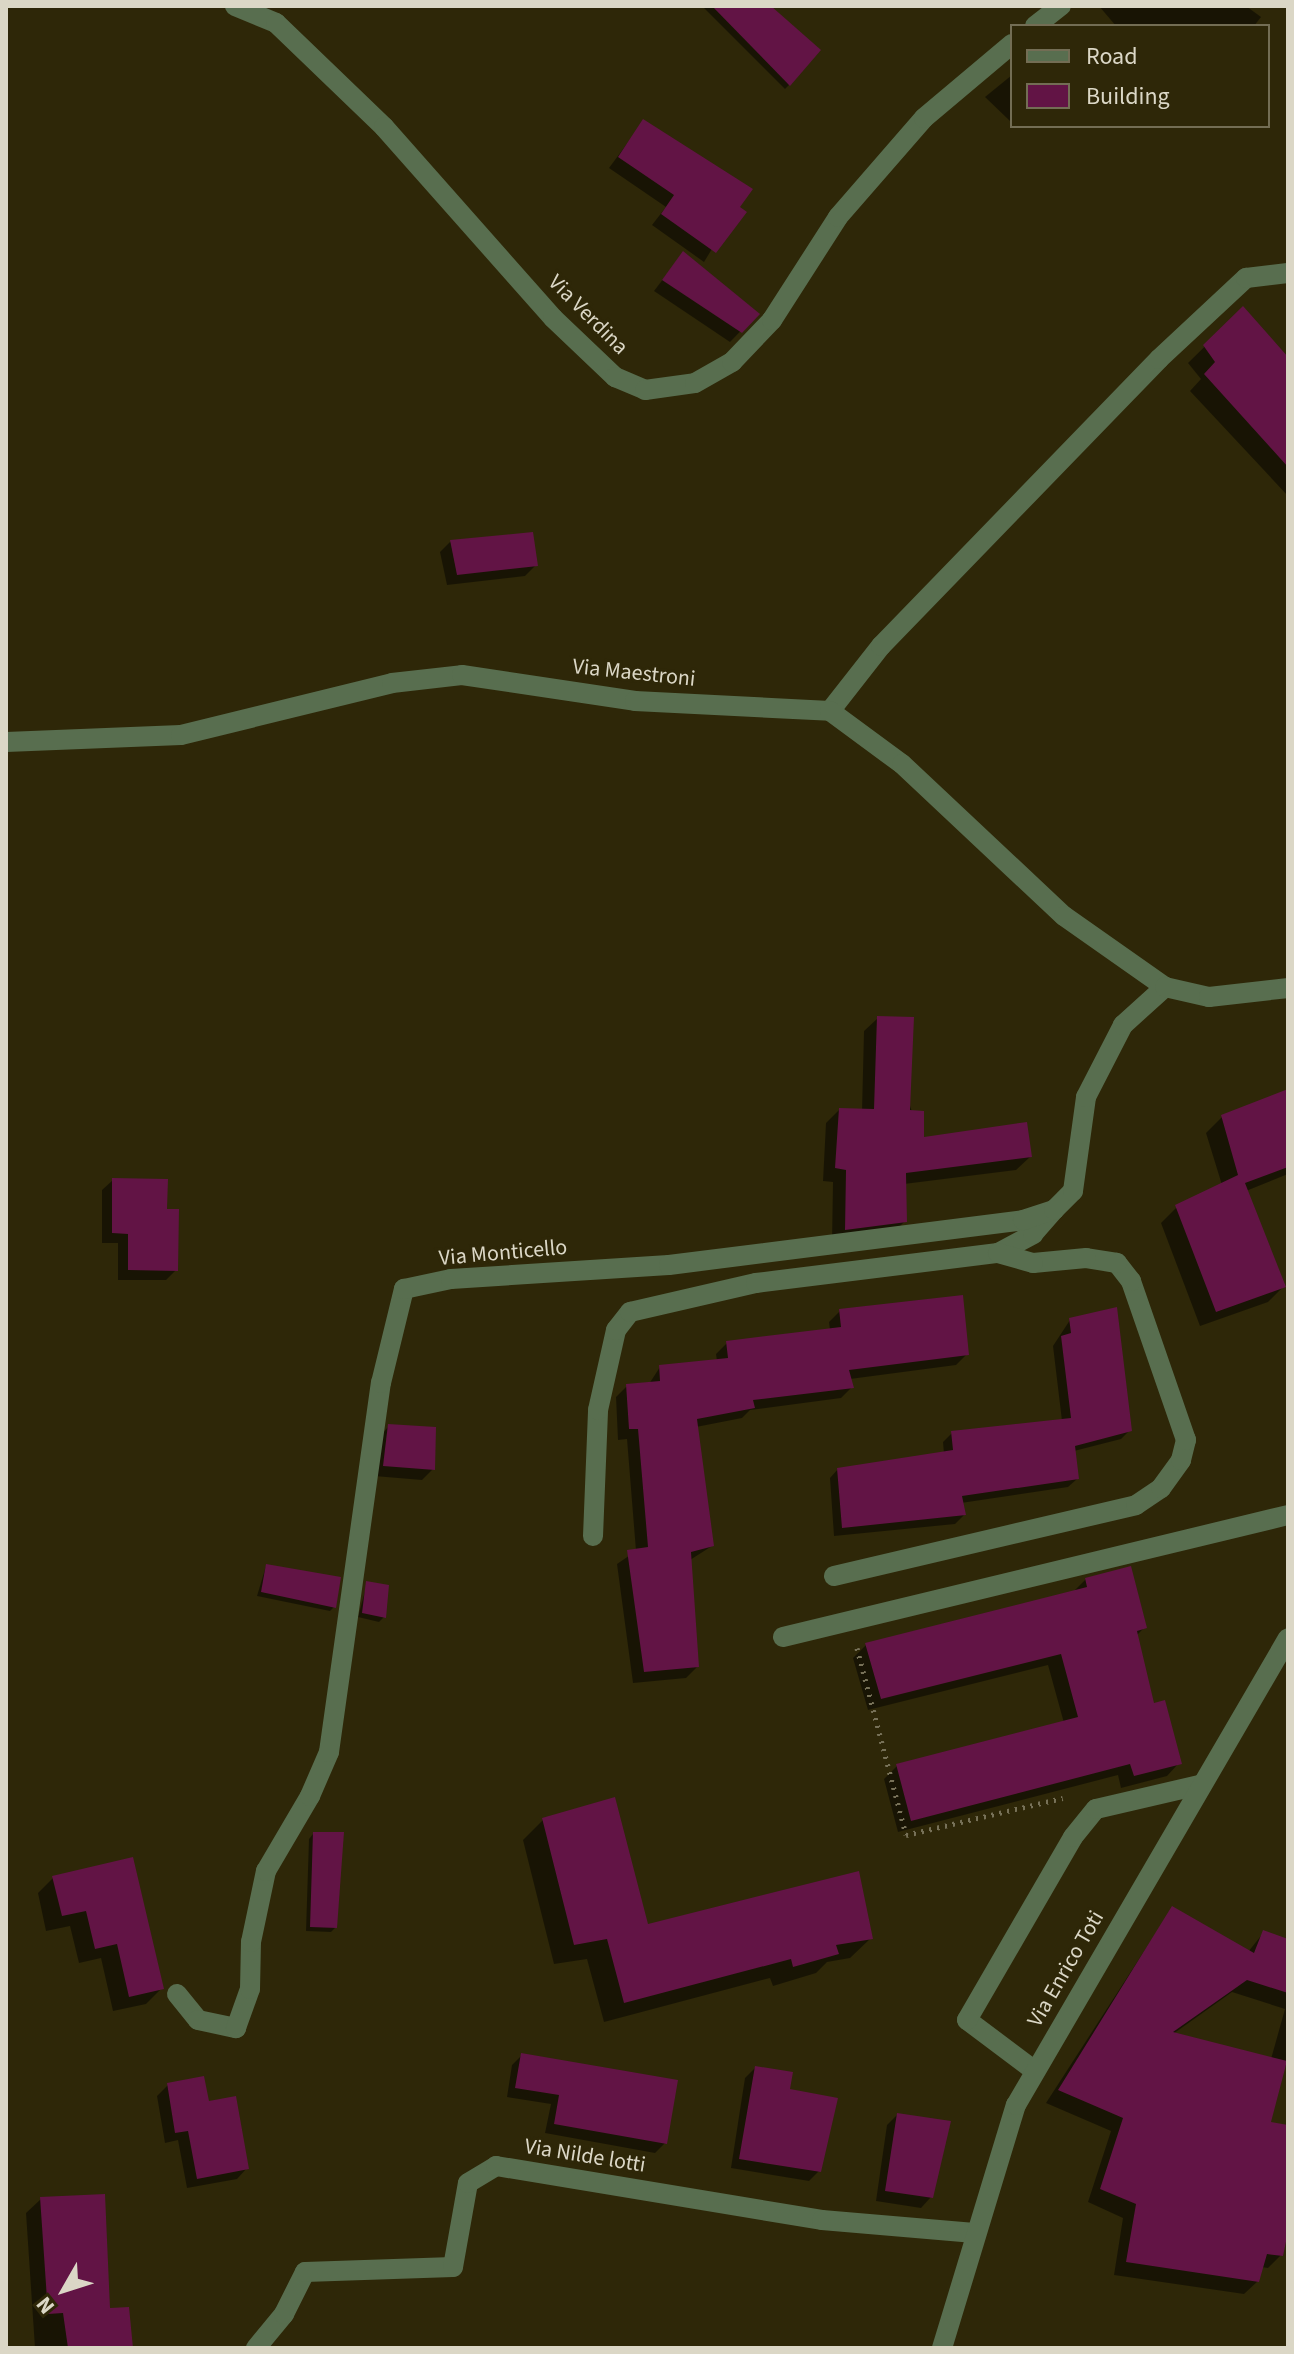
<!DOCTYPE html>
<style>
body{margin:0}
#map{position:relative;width:1294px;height:2354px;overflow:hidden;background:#2e2708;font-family:"Source Sans 3",sans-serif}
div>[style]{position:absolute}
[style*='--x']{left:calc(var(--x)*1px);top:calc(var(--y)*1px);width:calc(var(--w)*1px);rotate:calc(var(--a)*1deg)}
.shadow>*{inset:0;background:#0007}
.building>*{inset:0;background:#621445}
.path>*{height:5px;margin-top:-2.5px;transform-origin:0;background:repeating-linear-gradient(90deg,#777158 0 2px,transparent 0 8px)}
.minor>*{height:20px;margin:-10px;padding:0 10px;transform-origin:10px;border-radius:10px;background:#586e4f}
span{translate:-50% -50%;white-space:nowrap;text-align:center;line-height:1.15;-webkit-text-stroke:6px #2e2708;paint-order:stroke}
.street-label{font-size:22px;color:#dbd7c6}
.frame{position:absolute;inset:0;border:8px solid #dbd7c6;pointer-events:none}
.legend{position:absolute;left:1010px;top:24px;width:260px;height:104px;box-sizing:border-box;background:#2e2708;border:2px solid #736d54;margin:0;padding:10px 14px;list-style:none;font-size:24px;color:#dbd7c6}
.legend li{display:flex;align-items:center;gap:16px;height:40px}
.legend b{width:40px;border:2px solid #736d54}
.north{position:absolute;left:24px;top:2250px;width:80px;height:80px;-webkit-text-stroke:6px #2e2708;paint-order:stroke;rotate:231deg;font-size:22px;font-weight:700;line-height:32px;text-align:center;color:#dbd7c6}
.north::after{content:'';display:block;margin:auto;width:28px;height:36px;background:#dbd7c6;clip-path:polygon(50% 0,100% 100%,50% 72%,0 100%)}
</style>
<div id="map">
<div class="shadow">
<div style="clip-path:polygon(702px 6px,752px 6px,789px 85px,785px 89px)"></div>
<div style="clip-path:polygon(1099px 6px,1246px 6px,1261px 17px,1254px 26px,1116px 26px)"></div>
<div style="clip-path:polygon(1012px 75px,1012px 119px,1010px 121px,985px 97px)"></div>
<div style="clip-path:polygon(643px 122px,737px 208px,704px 262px,652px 225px,666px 207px,609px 168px)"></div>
<div style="clip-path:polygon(683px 253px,757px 314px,730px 342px,654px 291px)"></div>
<div style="clip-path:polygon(1243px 309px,1288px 359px,1288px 496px,1190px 391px,1201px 379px,1188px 363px)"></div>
<div style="clip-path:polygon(450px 542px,535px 566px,525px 576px,447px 585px,440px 552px)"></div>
<div style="clip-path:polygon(878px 1018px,922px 1139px,1030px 1157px,1016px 1170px,904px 1184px,905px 1221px,891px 1235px,832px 1242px,833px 1182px,823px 1181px,826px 1123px,839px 1110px,862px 1111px,864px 1031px)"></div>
<div style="clip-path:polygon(1288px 1092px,1288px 1174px,1246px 1191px,1284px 1286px,1268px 1302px,1200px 1326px,1161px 1223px,1177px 1207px,1222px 1185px,1206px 1133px,1222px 1117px)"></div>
<div style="clip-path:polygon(113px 1180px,165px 1211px,176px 1270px,166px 1280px,118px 1280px,118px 1243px,102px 1243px,102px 1190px)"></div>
<div style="clip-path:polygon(840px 1311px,967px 1354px,956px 1365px,850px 1379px,852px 1387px,841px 1398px,750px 1410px,742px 1418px,696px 1427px,712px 1546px,690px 1560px,697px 1667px,686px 1678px,633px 1683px,617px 1564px,636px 1551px,627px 1439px,618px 1440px,616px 1397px,627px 1386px,649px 1384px,660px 1367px,717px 1361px,716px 1354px,727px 1343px,830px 1330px,829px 1322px)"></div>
<div style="clip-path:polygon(1070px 1320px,1130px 1430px,1121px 1439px,1074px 1451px,1077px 1479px,1068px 1487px,961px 1503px,964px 1515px,955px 1524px,834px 1536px,830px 1478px,838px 1469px,944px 1454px,943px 1442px,952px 1433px,1062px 1421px,1053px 1346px)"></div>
<div style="clip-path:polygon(389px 1426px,433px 1469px,422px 1480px,374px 1476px,379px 1437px)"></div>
<div style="clip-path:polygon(266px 1566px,334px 1607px,330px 1611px,257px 1596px)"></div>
<div style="clip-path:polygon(1086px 1579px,1144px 1628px,1136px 1636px,1153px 1705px,1179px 1763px,1167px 1776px,1121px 1788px,1118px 1775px,898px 1832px,884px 1779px,897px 1766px,1064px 1723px,1048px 1665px,868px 1710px,853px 1658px,866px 1645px,1072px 1593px)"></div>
<div style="clip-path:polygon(367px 1584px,384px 1617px,379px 1622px,358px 1617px)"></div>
<div style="clip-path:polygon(543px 1820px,647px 1927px,871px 1938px,850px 1958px,827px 1962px,816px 1973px,773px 1986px,770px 1978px,604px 2022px,587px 1959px,554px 1964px,523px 1840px)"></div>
<div style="clip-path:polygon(313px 1834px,335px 1928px,331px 1932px,306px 1931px,309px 1839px)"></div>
<div style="clip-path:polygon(53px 1878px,162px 1988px,146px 2004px,113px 2011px,101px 1958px,79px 1963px,70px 1926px,46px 1931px,38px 1893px)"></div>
<div style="clip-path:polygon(evenodd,1172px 1908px,1248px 1952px,1264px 1932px,1288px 1941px,1288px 2067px,1284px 2066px,1269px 2123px,1288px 2127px,1288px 2222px,1281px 2255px,1268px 2268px,1261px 2267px,1258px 2281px,1244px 2294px,1114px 2275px,1123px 2218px,1088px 2202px,1111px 2131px,1046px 2103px,1172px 1908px,1232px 1992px,1285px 2009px,1271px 2059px,1173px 2034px,1232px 1992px)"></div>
<div style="clip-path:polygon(522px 2055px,665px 2143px,655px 2153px,545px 2133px,551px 2104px,507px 2097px,512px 2065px)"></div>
<div style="clip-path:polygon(755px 2068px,819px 2171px,809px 2181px,731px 2168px,745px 2078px)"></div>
<div style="clip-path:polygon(168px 2085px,207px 2104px,247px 2168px,237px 2179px,187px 2188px,178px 2140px,165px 2143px,157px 2096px)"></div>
<div style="clip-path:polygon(897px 2115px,931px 2197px,921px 2208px,876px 2201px,887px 2125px)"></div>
<div style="clip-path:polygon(41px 2199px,108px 2310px,131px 2348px,35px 2348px,26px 2213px)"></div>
</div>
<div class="building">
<div style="clip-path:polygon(712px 6px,771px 6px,821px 50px,790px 86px)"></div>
<div style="clip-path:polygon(643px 119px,753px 189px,740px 207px,747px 212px,716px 253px,661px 214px,674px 195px,618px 157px)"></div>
<div style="clip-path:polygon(683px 251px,760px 314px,742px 333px,662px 280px)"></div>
<div style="clip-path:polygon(1243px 306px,1288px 357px,1288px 467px,1204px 374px,1215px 362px,1203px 345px)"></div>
<div style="clip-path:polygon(533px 532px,538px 566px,457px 575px,450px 540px)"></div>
<div style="clip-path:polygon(877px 1016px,914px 1017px,910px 1110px,924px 1111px,924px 1137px,1027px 1122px,1032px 1157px,906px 1173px,907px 1222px,845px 1230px,846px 1170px,835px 1168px,839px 1108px,874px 1109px)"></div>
<div style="clip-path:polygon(1288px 1089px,1288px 1167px,1245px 1183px,1286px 1287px,1216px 1312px,1175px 1205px,1238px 1175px,1221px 1115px)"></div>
<div style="clip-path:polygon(112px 1178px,168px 1179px,167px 1209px,179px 1209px,178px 1271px,128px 1270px,128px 1234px,112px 1233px)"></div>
<div style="clip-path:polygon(963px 1295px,969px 1355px,849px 1370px,854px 1388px,753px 1400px,755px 1408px,697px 1419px,714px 1546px,691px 1552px,699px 1667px,644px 1672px,627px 1550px,648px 1547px,638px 1429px,629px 1429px,626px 1384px,660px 1381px,659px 1365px,728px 1358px,726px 1341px,841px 1327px,839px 1309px)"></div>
<div style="clip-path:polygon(1117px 1307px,1132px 1431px,1075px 1446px,1073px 1429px,1079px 1479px,962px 1496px,966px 1515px,842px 1528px,837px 1468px,953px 1450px,951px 1431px,1071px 1418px,1061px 1336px,1071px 1333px,1069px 1318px)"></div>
<div style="clip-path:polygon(388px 1424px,436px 1427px,435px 1470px,383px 1466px)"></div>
<div style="clip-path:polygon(266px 1564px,341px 1577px,336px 1608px,261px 1592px)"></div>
<div style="clip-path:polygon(1131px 1566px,1147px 1628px,1137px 1631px,1154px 1703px,1165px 1700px,1182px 1764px,1134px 1776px,1130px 1764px,911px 1821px,896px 1764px,1078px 1717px,1061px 1654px,881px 1699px,865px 1643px,1087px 1587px,1085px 1578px)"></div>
<div style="clip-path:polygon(366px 1581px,389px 1585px,386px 1618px,362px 1613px)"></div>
<div style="clip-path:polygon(615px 1797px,648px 1924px,859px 1871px,873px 1939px,836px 1945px,839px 1954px,793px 1967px,791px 1959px,624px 2003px,607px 1939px,574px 1945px,542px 1818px)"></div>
<div style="clip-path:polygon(313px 1832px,344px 1832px,337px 1928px,310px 1927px)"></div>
<div style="clip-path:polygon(133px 1857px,164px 1989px,129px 1997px,117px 1944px,95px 1949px,86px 1911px,62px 1916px,52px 1876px)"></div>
<div style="clip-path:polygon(1172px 1906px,1254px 1953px,1263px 1930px,1288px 1939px,1288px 1993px,1247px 1980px,1173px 2032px,1287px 2061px,1271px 2122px,1288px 2125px,1288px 2232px,1283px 2256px,1267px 2254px,1259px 2282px,1126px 2262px,1136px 2204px,1100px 2189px,1123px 2118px,1058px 2090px)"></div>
<div style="clip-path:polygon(521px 2053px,678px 2080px,667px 2144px,554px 2124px,559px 2095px,515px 2088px)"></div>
<div style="clip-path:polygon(755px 2066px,793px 2072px,790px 2089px,838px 2098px,821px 2172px,739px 2159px)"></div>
<div style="clip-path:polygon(204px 2076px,209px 2101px,236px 2096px,249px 2169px,197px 2179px,188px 2131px,175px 2133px,167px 2083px)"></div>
<div style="clip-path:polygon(897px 2113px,951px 2121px,933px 2198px,885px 2191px)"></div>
<div style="clip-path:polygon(105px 2194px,110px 2308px,129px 2307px,133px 2348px,68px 2348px,63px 2313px,48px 2314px,40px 2197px)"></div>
</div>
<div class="path">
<div style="--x:857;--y:1648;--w:193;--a:75.3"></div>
<div style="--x:906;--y:1835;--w:161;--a:-13.3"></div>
</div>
<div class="minor">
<div style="--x:235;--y:6;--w:44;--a:22.5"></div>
<div style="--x:276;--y:23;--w:150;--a:43.9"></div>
<div style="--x:384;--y:127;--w:255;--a:48.5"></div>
<div style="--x:553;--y:318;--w:86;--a:43.6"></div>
<div style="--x:615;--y:377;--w:33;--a:23"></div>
<div style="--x:645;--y:390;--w:50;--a:-8"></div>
<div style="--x:695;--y:383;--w:43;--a:-29.6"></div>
<div style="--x:732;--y:362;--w:58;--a:-46.4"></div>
<div style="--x:772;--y:320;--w:122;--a:-57.3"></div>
<div style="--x:838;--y:217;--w:131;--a:-49"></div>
<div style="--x:924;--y:118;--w:115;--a:-40.1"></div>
<div style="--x:1035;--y:26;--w:33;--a:-38"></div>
<div style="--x:830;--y:711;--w:83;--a:-51.9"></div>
<div style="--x:881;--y:646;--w:400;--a:-45.9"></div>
<div style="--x:1159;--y:359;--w:119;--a:-43"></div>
<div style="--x:1246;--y:278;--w:42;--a:-6.8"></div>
<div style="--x:6;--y:742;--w:175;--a:-2.3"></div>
<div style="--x:181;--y:735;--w:217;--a:-13.8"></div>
<div style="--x:392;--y:683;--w:70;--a:-6.5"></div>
<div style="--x:462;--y:675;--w:175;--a:8.5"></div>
<div style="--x:635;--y:701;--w:195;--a:2.9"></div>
<div style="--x:830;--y:711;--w:89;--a:36.4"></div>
<div style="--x:902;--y:764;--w:222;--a:43.2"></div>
<div style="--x:1064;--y:916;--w:123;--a:35.1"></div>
<div style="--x:593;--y:1536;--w:126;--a:-87.7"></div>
<div style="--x:598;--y:1410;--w:82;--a:-77.3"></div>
<div style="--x:616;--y:1330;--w:23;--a:-52"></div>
<div style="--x:630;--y:1312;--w:129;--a:-13"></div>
<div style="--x:756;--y:1283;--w:244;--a:-7.1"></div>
<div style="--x:998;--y:1253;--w:40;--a:-28"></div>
<div style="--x:1033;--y:1234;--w:32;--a:-49"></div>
<div style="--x:834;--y:1576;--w:310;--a:-13.2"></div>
<div style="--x:1136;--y:1505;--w:30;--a:-34"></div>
<div style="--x:1161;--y:1488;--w:34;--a:-54"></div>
<div style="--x:1181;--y:1460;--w:21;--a:-76"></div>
<div style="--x:1186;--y:1440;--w:168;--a:-109.1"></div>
<div style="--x:1131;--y:1281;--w:23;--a:-128"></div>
<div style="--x:1117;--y:1263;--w:31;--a:-171"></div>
<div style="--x:1086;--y:1258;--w:53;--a:174.6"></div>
<div style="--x:1033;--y:1263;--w:36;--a:-164"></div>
<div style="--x:783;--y:1637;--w:520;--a:-13.58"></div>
<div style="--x:177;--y:1994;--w:33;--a:51"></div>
<div style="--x:198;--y:2020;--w:39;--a:12"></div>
<div style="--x:236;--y:2028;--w:41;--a:-70.3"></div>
<div style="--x:250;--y:1989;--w:47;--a:-88.8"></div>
<div style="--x:251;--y:1942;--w:73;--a:-78.1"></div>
<div style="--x:266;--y:1871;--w:87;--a:-59.6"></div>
<div style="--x:310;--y:1796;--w:48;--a:-66.6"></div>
<div style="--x:329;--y:1752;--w:373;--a:-82"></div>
<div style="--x:381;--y:1383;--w:97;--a:-76.3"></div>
<div style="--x:404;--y:1289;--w:48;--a:-12"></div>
<div style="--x:451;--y:1279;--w:218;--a:-3.7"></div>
<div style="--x:669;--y:1265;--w:357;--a:-7.2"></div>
<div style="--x:1023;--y:1220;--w:33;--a:-18"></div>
<div style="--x:1054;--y:1210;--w:27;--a:-45"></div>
<div style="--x:1073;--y:1191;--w:95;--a:-82.1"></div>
<div style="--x:1086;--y:1097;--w:81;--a:-62.8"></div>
<div style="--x:1123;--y:1025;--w:57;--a:-42.1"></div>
<div style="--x:1165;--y:987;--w:45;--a:12.8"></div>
<div style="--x:1209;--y:997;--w:80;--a:-6.5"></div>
<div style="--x:1035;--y:2071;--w:85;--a:-143.1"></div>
<div style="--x:967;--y:2020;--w:211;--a:-59.9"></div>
<div style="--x:1073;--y:1837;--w:36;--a:-51"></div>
<div style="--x:1096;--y:1809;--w:106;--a:-13.1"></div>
<div style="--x:256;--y:2348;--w:44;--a:-50.5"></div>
<div style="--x:284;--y:2314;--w:47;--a:-63.4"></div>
<div style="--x:305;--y:2272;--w:148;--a:-1.9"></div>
<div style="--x:453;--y:2267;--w:85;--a:-79.9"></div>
<div style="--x:468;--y:2183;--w:33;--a:-31"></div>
<div style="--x:496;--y:2166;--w:330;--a:9.4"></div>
<div style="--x:822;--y:2220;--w:153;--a:4.9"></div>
<div style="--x:942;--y:2348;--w:254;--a:-73.1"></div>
<div style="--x:1016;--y:2105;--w:540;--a:-59.78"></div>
</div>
<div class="street-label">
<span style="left:588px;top:315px;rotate:45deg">Via Verdina</span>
<span style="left:634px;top:673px;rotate:6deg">Via Maestroni</span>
<span style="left:503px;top:1253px;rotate:-5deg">Via Monticello</span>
<span style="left:1066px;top:1969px;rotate:-60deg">Via Enrico Toti</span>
<span style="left:585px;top:2156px;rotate:9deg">Via Nilde lotti</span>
</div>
<div class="frame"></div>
<ul class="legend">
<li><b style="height:10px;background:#586e4f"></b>Road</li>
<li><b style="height:22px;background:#621445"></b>Building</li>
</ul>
<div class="north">N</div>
</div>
